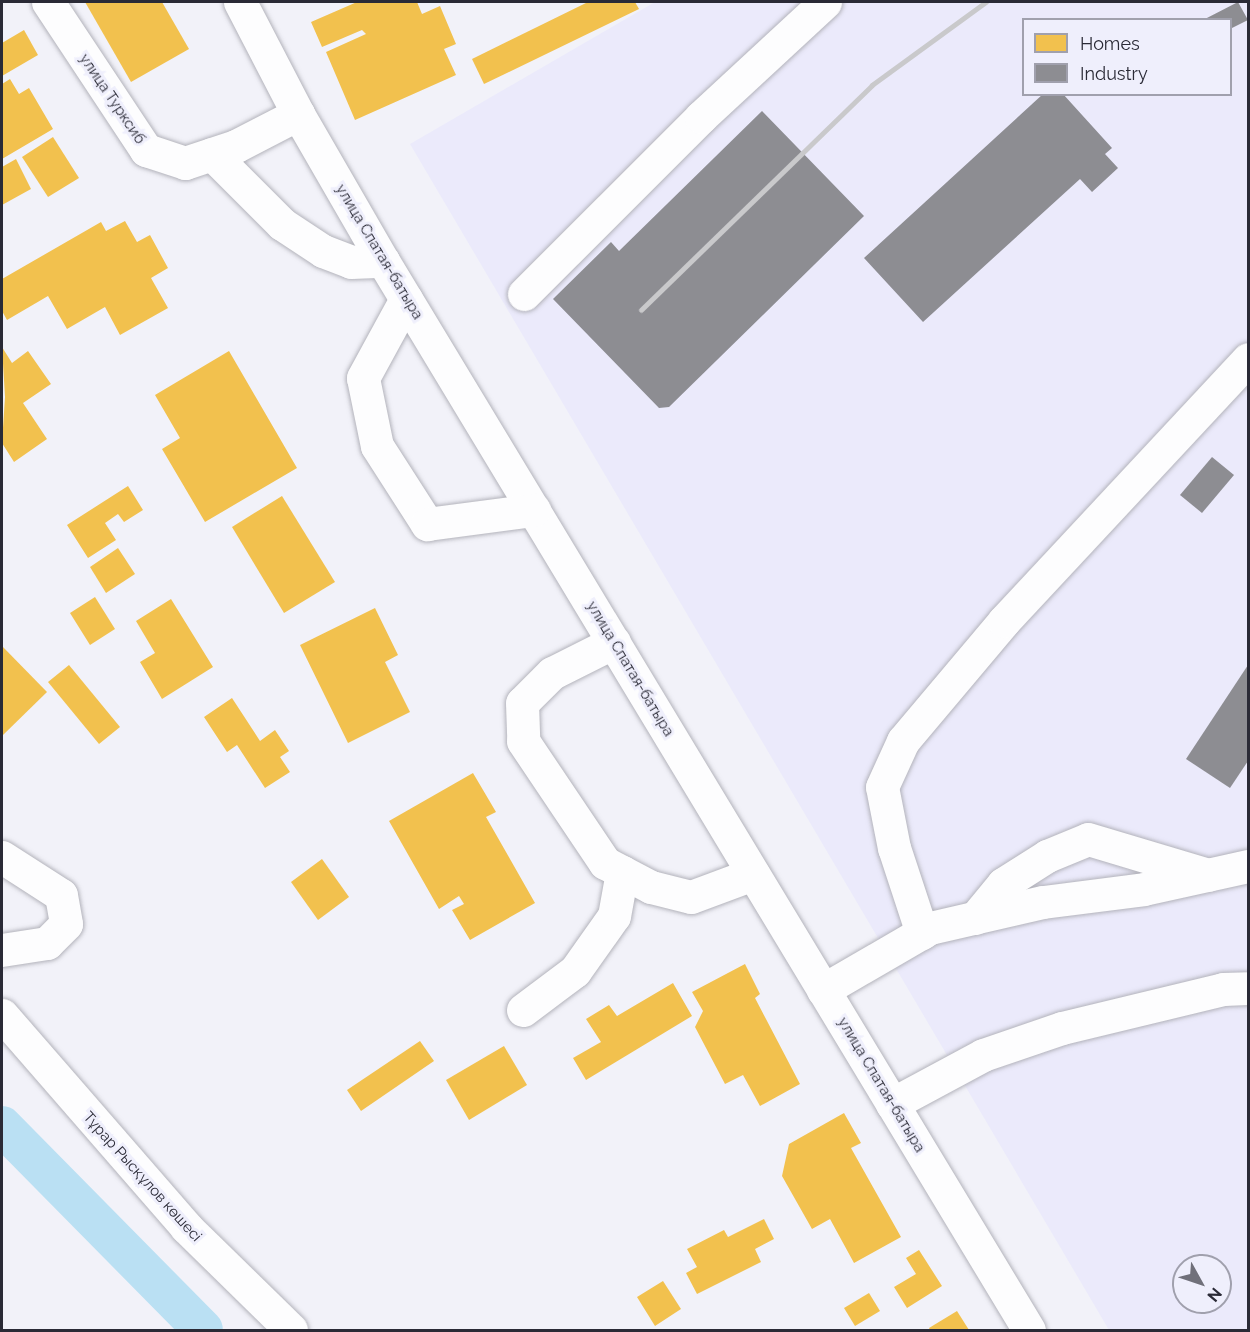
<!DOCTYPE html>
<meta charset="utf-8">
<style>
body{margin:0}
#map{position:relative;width:1250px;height:1332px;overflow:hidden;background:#f2f2f9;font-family:Raleway,sans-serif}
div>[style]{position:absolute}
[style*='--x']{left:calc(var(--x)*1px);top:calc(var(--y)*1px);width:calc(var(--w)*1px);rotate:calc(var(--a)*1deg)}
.built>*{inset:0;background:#ebeafb}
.homes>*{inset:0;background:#f2c14e}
.industry>*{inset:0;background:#8d8d92}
.canal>*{height:40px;margin:-20px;padding:0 20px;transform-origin:20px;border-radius:20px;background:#bae0f3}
.roads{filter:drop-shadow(0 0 2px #b3b3bb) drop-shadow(0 0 2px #b3b3bb)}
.minor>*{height:33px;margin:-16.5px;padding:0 16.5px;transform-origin:16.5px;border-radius:16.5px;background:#fdfdfe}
.rail>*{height:4.5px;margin:-2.25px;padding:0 2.25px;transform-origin:2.25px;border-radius:2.25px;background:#c9c9cb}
span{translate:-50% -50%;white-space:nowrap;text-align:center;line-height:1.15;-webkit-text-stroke:6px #efeffc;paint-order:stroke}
.street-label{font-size:15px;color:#2a2a36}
.frame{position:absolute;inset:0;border:3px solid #2a2a36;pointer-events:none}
.legend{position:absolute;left:1022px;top:18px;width:210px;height:78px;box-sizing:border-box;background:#efeffc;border:2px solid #a0a0ad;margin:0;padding:8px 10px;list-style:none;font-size:18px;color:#2a2a36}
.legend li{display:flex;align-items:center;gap:12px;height:30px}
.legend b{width:30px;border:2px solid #a0a0ad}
.north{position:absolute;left:1172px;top:1254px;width:60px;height:60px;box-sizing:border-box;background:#efeffc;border:2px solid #a0a0ad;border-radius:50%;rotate:130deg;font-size:16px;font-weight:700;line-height:24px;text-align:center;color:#2a2a36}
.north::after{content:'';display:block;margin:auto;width:21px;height:27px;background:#70707a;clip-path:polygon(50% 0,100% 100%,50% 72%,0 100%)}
</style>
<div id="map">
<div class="built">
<div style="clip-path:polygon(evenodd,655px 2px,1248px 2px,1248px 1330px,1109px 1330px,410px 144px,655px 2px,1024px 20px,1230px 20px,1230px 94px,1024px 94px,1024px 20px,655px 2px,1184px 1266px,1220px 1266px,1220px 1302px,1184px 1302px,1184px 1266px)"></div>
</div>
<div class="homes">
<div style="clip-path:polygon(85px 2px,162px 2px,189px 49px,131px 82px)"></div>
<div style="clip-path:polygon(357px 2px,417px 2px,422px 14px,440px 6px,456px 44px,444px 49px,456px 75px,355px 120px,326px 52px,366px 34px,362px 30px,322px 47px,311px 22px)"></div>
<div style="clip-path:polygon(588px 2px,635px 2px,639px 9px,484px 84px,472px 59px)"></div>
<div style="clip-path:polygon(24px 30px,38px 55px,2px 76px,2px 43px)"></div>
<div style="clip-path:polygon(10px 79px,19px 94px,29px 88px,53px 129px,2px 159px,2px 84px)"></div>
<div style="clip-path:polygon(53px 137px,79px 178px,48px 197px,22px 157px)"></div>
<div style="clip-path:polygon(16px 159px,31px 189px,2px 205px,2px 167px)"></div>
<div style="clip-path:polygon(125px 221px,137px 242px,150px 235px,168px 268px,151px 278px,168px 308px,120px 335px,105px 307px,67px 329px,48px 296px,7px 320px,2px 311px,2px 279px,101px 222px,106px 231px)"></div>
<div style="clip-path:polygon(2px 347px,12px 363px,28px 351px,51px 384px,23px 403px,47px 439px,14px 462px,2px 443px,5px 397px)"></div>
<div style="clip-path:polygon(229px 351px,297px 468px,205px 522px,162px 449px,180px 438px,155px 395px)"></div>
<div style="clip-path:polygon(128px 486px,143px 510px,124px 522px,118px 514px,105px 523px,116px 540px,88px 558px,67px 525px)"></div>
<div style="clip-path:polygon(282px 496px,335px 582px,284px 613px,232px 527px)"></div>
<div style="clip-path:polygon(118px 548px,135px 574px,106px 593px,90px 567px)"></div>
<div style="clip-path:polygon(95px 597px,115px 629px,90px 645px,70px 613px)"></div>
<div style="clip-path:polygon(171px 599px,213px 667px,162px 699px,140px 662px,155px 653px,136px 621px)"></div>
<div style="clip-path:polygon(375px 608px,398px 655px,385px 662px,410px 712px,348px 743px,300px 645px)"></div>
<div style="clip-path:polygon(2px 646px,47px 692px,2px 736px)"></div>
<div style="clip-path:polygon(69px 665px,120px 727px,99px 744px,48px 682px)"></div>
<div style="clip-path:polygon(232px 698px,260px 741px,275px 730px,289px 751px,280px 757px,290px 772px,265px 788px,237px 745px,227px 752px,204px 717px)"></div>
<div style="clip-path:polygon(473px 773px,496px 812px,486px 817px,535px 903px,470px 940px,452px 910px,464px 904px,459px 896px,439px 909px,389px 821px)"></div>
<div style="clip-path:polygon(322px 859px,349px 897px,318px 920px,291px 882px)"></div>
<div style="clip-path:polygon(745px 964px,760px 994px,755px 998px,800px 1084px,760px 1106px,743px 1075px,725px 1084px,695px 1027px,703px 1011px,692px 992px)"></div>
<div style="clip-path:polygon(673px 983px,692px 1016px,586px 1080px,573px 1058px,601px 1042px,586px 1019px,609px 1005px,617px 1016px)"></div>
<div style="clip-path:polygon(420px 1041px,434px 1061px,361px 1111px,347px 1090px)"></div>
<div style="clip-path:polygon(504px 1046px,527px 1085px,469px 1120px,446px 1080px)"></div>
<div style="clip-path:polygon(844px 1113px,861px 1143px,851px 1148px,901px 1237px,854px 1263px,830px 1219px,812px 1229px,782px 1176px,789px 1144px)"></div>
<div style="clip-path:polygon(764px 1219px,774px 1239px,755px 1249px,761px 1262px,697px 1294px,686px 1273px,697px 1267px,687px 1249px,724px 1230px,728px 1237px)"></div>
<div style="clip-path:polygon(919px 1250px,942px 1286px,907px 1308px,894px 1287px,916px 1274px,906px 1258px)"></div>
<div style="clip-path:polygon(663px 1281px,681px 1309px,655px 1326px,637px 1297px)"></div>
<div style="clip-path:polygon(869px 1293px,880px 1311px,855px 1326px,844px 1308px)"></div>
<div style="clip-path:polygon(957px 1311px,969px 1330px,930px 1330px,929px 1328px)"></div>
</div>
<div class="industry">
<div style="clip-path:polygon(1238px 2px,1248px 20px,1230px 29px,1230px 20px,1203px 20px)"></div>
<div style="clip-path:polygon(1043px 94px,1063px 94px,1112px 148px,1105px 154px,1118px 168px,1092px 192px,1080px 179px,923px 322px,864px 258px)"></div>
<div style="clip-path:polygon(762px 111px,864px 216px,669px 407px,659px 408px,553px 299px,611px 242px,619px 251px)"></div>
<div style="clip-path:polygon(1212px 457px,1234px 475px,1202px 513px,1180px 495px)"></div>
<div style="clip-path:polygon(1248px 665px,1248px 761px,1230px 788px,1186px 759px)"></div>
</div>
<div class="canal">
<div style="--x:2;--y:1126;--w:286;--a:45.4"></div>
</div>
<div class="roads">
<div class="minor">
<div style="--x:48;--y:2;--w:178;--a:56.5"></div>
<div style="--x:146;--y:150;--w:41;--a:18.4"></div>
<div style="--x:185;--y:163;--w:54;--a:-18.4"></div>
<div style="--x:236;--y:146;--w:70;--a:-27.3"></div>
<div style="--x:240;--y:2;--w:126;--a:62.6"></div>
<div style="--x:298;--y:114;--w:170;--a:60"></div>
<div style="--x:383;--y:261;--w:1249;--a:58.86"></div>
<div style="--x:212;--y:154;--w:99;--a:45"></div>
<div style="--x:282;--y:224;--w:49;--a:33.4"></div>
<div style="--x:323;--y:251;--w:30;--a:21"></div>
<div style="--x:351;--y:262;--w:32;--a:-2"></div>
<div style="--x:524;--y:294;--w:250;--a:-45"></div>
<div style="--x:701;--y:117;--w:169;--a:-42.8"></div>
<div style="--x:406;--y:299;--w:90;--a:118.6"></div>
<div style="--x:363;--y:378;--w:69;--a:78.4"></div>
<div style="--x:377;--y:446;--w:93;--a:57.3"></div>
<div style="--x:427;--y:524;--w:108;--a:-7.5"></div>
<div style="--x:614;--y:642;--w:69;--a:153.4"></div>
<div style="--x:552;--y:673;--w:42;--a:135"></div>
<div style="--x:522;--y:703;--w:38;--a:88"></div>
<div style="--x:523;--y:741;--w:147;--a:56.1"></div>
<div style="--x:605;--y:863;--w:52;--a:27.6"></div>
<div style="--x:651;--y:887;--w:41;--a:14"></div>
<div style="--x:691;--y:897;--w:66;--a:-20.4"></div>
<div style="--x:2;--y:857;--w:70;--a:32.8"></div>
<div style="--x:61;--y:895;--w:29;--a:80"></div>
<div style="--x:66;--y:924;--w:27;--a:135"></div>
<div style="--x:47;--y:943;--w:46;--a:171.2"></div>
<div style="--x:975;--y:918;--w:44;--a:-50.5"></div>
<div style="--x:1003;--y:884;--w:52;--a:-32.5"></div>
<div style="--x:1047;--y:856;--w:44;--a:-22.5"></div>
<div style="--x:1088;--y:839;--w:125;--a:16.7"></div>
<div style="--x:922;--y:933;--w:89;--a:-108.2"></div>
<div style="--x:894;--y:848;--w:62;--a:-101.1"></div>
<div style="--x:882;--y:787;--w:51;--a:-65.5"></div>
<div style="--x:903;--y:741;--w:157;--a:-49.9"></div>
<div style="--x:1004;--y:621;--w:358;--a:-47"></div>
<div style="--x:823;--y:990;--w:124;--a:-30.1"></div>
<div style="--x:930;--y:928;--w:116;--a:-13"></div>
<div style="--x:1043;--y:902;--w:102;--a:-7.3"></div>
<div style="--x:1144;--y:889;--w:107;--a:-12.5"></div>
<div style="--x:523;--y:1010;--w:65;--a:-36.9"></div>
<div style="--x:575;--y:971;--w:67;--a:-54.7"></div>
<div style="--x:614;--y:916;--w:45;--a:-79.7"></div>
<div style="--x:2;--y:1015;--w:281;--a:49"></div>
<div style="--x:186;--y:1227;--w:147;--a:44.4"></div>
<div style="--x:892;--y:1104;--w:103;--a:-28.3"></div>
<div style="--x:983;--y:1055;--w:83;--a:-18.9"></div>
<div style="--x:1062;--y:1028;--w:166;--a:-13.6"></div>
<div style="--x:1223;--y:989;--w:25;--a:-2"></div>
</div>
</div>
<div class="rail">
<div style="--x:641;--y:310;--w:322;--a:-44.2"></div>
<div style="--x:872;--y:85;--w:141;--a:-36.1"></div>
</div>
<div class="street-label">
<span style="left:112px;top:99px;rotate:56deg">улица Турксиб</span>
<span style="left:379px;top:252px;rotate:59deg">улица Спатая-батыра</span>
<span style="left:630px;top:669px;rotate:59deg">улица Спатая-батыра</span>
<span style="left:881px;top:1085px;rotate:59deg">улица Спатая-батыра</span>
<span style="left:142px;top:1177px;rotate:48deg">Тұрар Рысқұлов көшесі</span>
</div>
<div class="frame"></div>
<ul class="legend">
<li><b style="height:16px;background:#f2c14e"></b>Homes</li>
<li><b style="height:16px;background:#8d8d92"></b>Industry</li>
</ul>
<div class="north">N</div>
</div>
